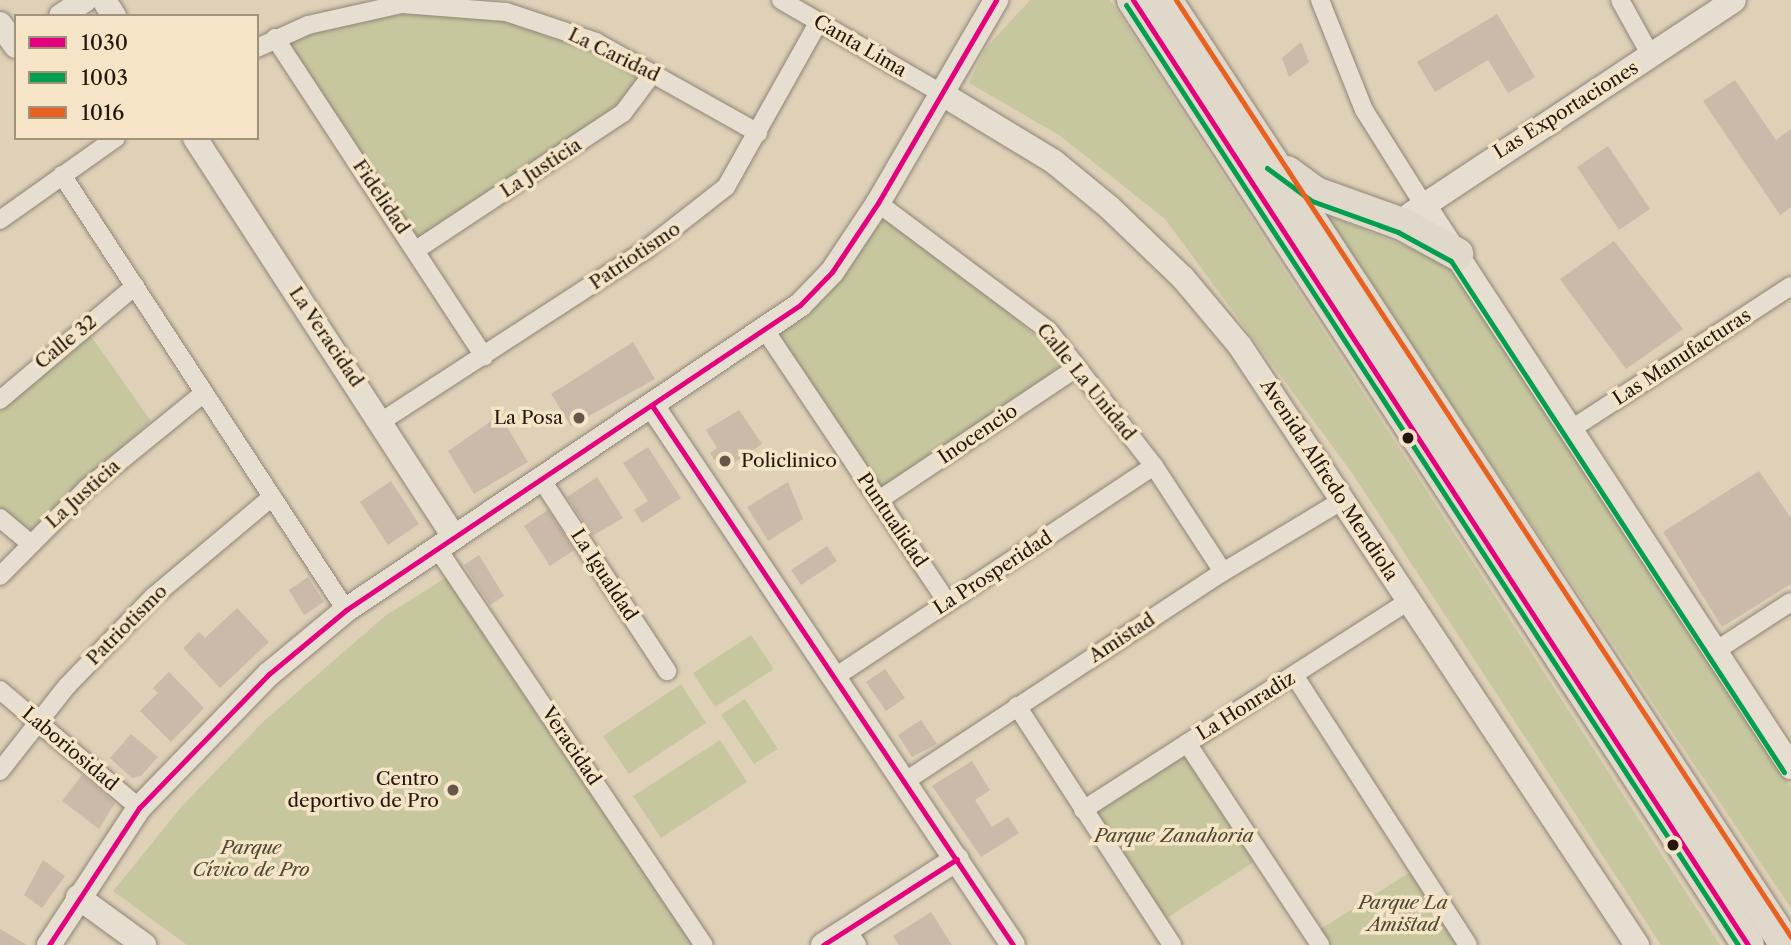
<!DOCTYPE html>
<meta charset="utf-8">
<style>
body{margin:0}
#map{position:relative;width:1791px;height:945px;overflow:hidden;background:#dfd1b8;font-family:"Libre Caslon Text",serif}
div>[style]{position:absolute}
[style*='--x']{left:calc(var(--x)*1px);top:calc(var(--y)*1px);width:calc(var(--w)*1px);rotate:calc(var(--a)*1deg)}
.green>*{inset:0;background:#c7c79f}
.building>*{inset:0;background:#cbb9a9}
.roads{filter:drop-shadow(0 0 2px #8e8576) drop-shadow(0 0 2px #8e8576)}
.street>*{height:18px;margin:-9px;padding:0 9px;transform-origin:9px;border-radius:9px;background:#e5ded1}
.secondary>*{height:24px;margin:-12px;padding:0 12px;transform-origin:12px;border-radius:12px;background:#e5ded1}
.highway>*{height:32px;margin:-16px;padding:0 16px;transform-origin:16px;border-radius:16px;background:#e0d8ca}
.bus-1>*{height:5px;margin:-2.5px;padding:0 2.5px;transform-origin:2.5px;border-radius:2.5px;background:#e5007d}
.bus-2>*{height:5px;margin:-2.5px;padding:0 2.5px;transform-origin:2.5px;border-radius:2.5px;background:#029f4e}
.bus-3>*{height:5px;margin:-2.5px;padding:0 2.5px;transform-origin:2.5px;border-radius:2.5px;background:#e86121}
.dots>*{width:19px;height:19px;translate:-50% -50%;box-sizing:border-box;border:4px solid #f5e4c6;border-radius:50%}
span{translate:-50% -50%;white-space:nowrap;text-align:center;line-height:1.15;-webkit-text-stroke:7px #f5e4c6;paint-order:stroke}
.street-label{font-size:19px;color:#231710}
.poi-label{font-size:19px;color:#231710}
.right{translate:-100% -50%;text-align:right}
.left{translate:0 -50%;text-align:left}
.park-label{font-size:19px;color:#4e4935;font-style:italic}
.legend{position:absolute;left:14px;top:14px;width:245px;height:126px;box-sizing:border-box;background:#f5e4c6;border:2px solid #a1927d;margin:0;padding:9px 12px;list-style:none;font-size:21px;color:#231710}
.legend li{display:flex;align-items:center;gap:14px;height:35px}
.legend b{width:35px;border:2px solid #a1927d}
</style>
<div id="map">
<div class="green">
<div style="clip-path:polygon(1030px 0,1110px 0,1720px 945px,1661px 945px,1352px 473px,1165px 219px,1059px 135px,969px 83px,985px 49px)"></div>
<div style="clip-path:polygon(400px 12px,496px 17px,590px 47px,642px 75px,617px 109px,418px 240px,287px 42px,308px 31px)"></div>
<div style="clip-path:polygon(881px 214px,966px 273px,1068px 366px,881px 488px,778px 334px)"></div>
<div style="clip-path:polygon(1323px 214px,1446px 262px,1791px 788px,1791px 908px)"></div>
<div style="clip-path:polygon(88px 332px,151px 421px,28px 533px,0 511px,0 410px)"></div>
<div style="clip-path:polygon(447px 577px,705px 945px,187px 945px,113px 891px,183px 805px,264px 721px,385px 616px)"></div>
<div style="clip-path:polygon(751px 635px,774px 669px,715px 707px,693px 673px)"></div>
<div style="clip-path:polygon(681px 684px,706px 723px,629px 774px,603px 736px)"></div>
<div style="clip-path:polygon(745px 699px,778px 749px,754px 764px,721px 715px)"></div>
<div style="clip-path:polygon(720px 740px,747px 782px,661px 838px,633px 796px)"></div>
<div style="clip-path:polygon(1185px 750px,1257px 860px,1162px 921px,1091px 812px)"></div>
<div style="clip-path:polygon(1412px 871px,1460px 945px,1325px 945px,1316px 932px)"></div>
</div>
<div class="building">
<div style="clip-path:polygon(1497px 14px,1535px 77px,1508px 93px,1488px 60px,1435px 92px,1417px 62px)"></div>
<div style="clip-path:polygon(1301px 42px,1309px 62px,1289px 77px,1282px 58px)"></div>
<div style="clip-path:polygon(1735px 80px,1776px 140px,1791px 129px,1791px 207px,1780px 215px,1703px 101px)"></div>
<div style="clip-path:polygon(1608px 146px,1650px 209px,1619px 230px,1577px 167px)"></div>
<div style="clip-path:polygon(1614px 241px,1683px 329px,1626px 369px,1560px 279px)"></div>
<div style="clip-path:polygon(633px 342px,655px 379px,571px 426px,551px 394px)"></div>
<div style="clip-path:polygon(739px 410px,762px 444px,722px 471px,710px 453px,717px 448px,706px 430px)"></div>
<div style="clip-path:polygon(500px 415px,528px 462px,474px 494px,448px 451px)"></div>
<div style="clip-path:polygon(648px 447px,681px 498px,642px 523px,634px 510px,648px 501px,623px 463px)"></div>
<div style="clip-path:polygon(1759px 471px,1791px 518px,1791px 584px,1722px 627px,1663px 532px)"></div>
<div style="clip-path:polygon(597px 477px,623px 518px,592px 536px,567px 497px)"></div>
<div style="clip-path:polygon(391px 481px,419px 524px,388px 545px,360px 502px)"></div>
<div style="clip-path:polygon(788px 482px,803px 519px,768px 541px,747px 507px)"></div>
<div style="clip-path:polygon(548px 510px,574px 550px,550px 566px,524px 526px)"></div>
<div style="clip-path:polygon(827px 546px,837px 561px,801px 585px,791px 570px)"></div>
<div style="clip-path:polygon(479px 555px,504px 596px,490px 605px,464px 565px)"></div>
<div style="clip-path:polygon(308px 577px,324px 602px,304px 615px,289px 590px)"></div>
<div style="clip-path:polygon(237px 608px,269px 642px,220px 688px,183px 648px,199px 632px,205px 638px)"></div>
<div style="clip-path:polygon(885px 669px,905px 698px,886px 711px,866px 682px)"></div>
<div style="clip-path:polygon(169px 672px,204px 708px,171px 742px,140px 711px,158px 693px,153px 688px)"></div>
<div style="clip-path:polygon(921px 720px,937px 744px,912px 757px,898px 735px)"></div>
<div style="clip-path:polygon(131px 734px,158px 757px,141px 776px,132px 778px,110px 758px)"></div>
<div style="clip-path:polygon(972px 761px,990px 790px,975px 800px,992px 827px,1008px 817px,1019px 833px,981px 857px,932px 786px)"></div>
<div style="clip-path:polygon(82px 775px,115px 803px,99px 829px,62px 801px)"></div>
<div style="clip-path:polygon(43px 860px,65px 876px,42px 908px,24px 895px)"></div>
<div style="clip-path:polygon(931px 912px,952px 945px,899px 945px,893px 936px)"></div>
<div style="clip-path:polygon(0 929px,27px 945px,0 945px)"></div>
</div>
<div class="roads">
<div class="street">
<div style="--x:781;--y:0;--w:183;--a:30.2"></div>
<div style="--x:1320;--y:0;--w:118;--a:68.2"></div>
<div style="--x:1364;--y:110;--w:109;--a:57.8"></div>
<div style="--x:1620;--y:0;--w:64;--a:61"></div>
<div style="--x:275;--y:38;--w:381;--a:56.7"></div>
<div style="--x:257;--y:48;--w:56;--a:-24.3"></div>
<div style="--x:308;--y:25;--w:96;--a:-12.6"></div>
<div style="--x:402;--y:4;--w:104;--a:4.4"></div>
<div style="--x:506;--y:12;--w:95;--a:18.4"></div>
<div style="--x:596;--y:42;--w:186;--a:29.3"></div>
<div style="--x:62;--y:175;--w:520;--a:56.86"></div>
<div style="--x:878;--y:203;--w:212;--a:36.8"></div>
<div style="--x:1048;--y:330;--w:172;--a:52.1"></div>
<div style="--x:1154;--y:466;--w:126;--a:56.9"></div>
<div style="--x:0;--y:220;--w:142;--a:-35.3"></div>
<div style="--x:416;--y:250;--w:248;--a:-33.5"></div>
<div style="--x:623;--y:113;--w:50;--a:-53.1"></div>
<div style="--x:767;--y:333;--w:324;--a:56.2"></div>
<div style="--x:0;--y:400;--w:177;--a:-40.2"></div>
<div style="--x:382;--y:421;--w:312;--a:-33"></div>
<div style="--x:644;--y:251;--w:104;--a:-38"></div>
<div style="--x:726;--y:187;--w:188;--a:-60.7"></div>
<div style="--x:1573;--y:428;--w:260;--a:-33.1"></div>
<div style="--x:541;--y:479;--w:230;--a:56.7"></div>
<div style="--x:879;--y:500;--w:237;--a:-33.8"></div>
<div style="--x:0;--y:518;--w:39;--a:40"></div>
<div style="--x:437;--y:548;--w:478;--a:56.1"></div>
<div style="--x:0;--y:576;--w:124;--a:-45.3"></div>
<div style="--x:87;--y:488;--w:151;--a:-39.1"></div>
<div style="--x:1717;--y:650;--w:88;--a:-33"></div>
<div style="--x:1294;--y:675;--w:321;--a:57.2"></div>
<div style="--x:832;--y:679;--w:386;--a:-33.5"></div>
<div style="--x:0;--y:690;--w:182;--a:40.3"></div>
<div style="--x:1017;--y:706;--w:285;--a:57"></div>
<div style="--x:1187;--y:743;--w:242;--a:56.6"></div>
<div style="--x:0;--y:771;--w:108;--a:-51.8"></div>
<div style="--x:67;--y:686;--w:125;--a:-46"></div>
<div style="--x:154;--y:596;--w:154;--a:-40"></div>
<div style="--x:904;--y:782;--w:382;--a:-33.4"></div>
<div style="--x:1223;--y:572;--w:140;--a:-31"></div>
<div style="--x:1083;--y:810;--w:386;--a:-32.7"></div>
<div style="--x:846;--y:929;--w:19;--a:55"></div>
</div>
<div class="secondary">
<div style="--x:104;--y:0;--w:19;--a:58"></div>
<div style="--x:61;--y:16;--w:29;--a:-34"></div>
<div style="--x:0;--y:24;--w:27;--a:54"></div>
<div style="--x:939;--y:92;--w:133;--a:31.2"></div>
<div style="--x:1053;--y:161;--w:72;--a:39.4"></div>
<div style="--x:1109;--y:207;--w:103;--a:43.8"></div>
<div style="--x:1183;--y:278;--w:89;--a:50"></div>
<div style="--x:1240;--y:346;--w:719;--a:56.46"></div>
<div style="--x:195;--y:138;--w:476;--a:57"></div>
<div style="--x:1422;--y:202;--w:675;--a:56.85"></div>
<div style="--x:1411;--y:214;--w:387;--a:-33.5"></div>
<div style="--x:653;--y:407;--w:647;--a:56.21"></div>
<div style="--x:78;--y:897;--w:82;--a:36"></div>
<div style="--x:49;--y:945;--w:164;--a:-56.7"></div>
<div style="--x:139;--y:808;--w:187;--a:-45.9"></div>
<div style="--x:269;--y:674;--w:100;--a:-39.7"></div>
<div style="--x:346;--y:610;--w:547;--a:-33.89"></div>
<div style="--x:800;--y:305;--w:46;--a:-45.9"></div>
<div style="--x:832;--y:272;--w:83;--a:-56.3"></div>
<div style="--x:878;--y:203;--w:235;--a:-59.8"></div>
<div style="--x:823;--y:945;--w:159;--a:-32.7"></div>
</div>
<div class="highway">
<div style="--x:1133;--y:0;--w:1127;--a:56.94"></div>
<div style="--x:1166;--y:0;--w:1130;--a:56.73"></div>
<div style="--x:1287;--y:172;--w:36;--a:36"></div>
<div style="--x:1316;--y:193;--w:91;--a:19.8"></div>
<div style="--x:1402;--y:224;--w:63;--a:28.6"></div>
</div>
</div>
<div class="bus-1">
<div style="--x:1133;--y:0;--w:1127;--a:56.94"></div>
<div style="--x:653;--y:407;--w:647;--a:56.21"></div>
<div style="--x:49;--y:945;--w:164;--a:-56.7"></div>
<div style="--x:139;--y:808;--w:187;--a:-45.9"></div>
<div style="--x:269;--y:674;--w:100;--a:-39.7"></div>
<div style="--x:346;--y:610;--w:547;--a:-33.89"></div>
<div style="--x:800;--y:305;--w:46;--a:-45.9"></div>
<div style="--x:832;--y:272;--w:83;--a:-56.3"></div>
<div style="--x:878;--y:203;--w:235;--a:-59.8"></div>
<div style="--x:823;--y:945;--w:159;--a:-32.7"></div>
</div>
<div class="bus-2">
<div style="--x:1126;--y:5;--w:1122;--a:56.93"></div>
<div style="--x:1267;--y:168;--w:56;--a:36.3"></div>
<div style="--x:1312;--y:201;--w:91;--a:19.8"></div>
<div style="--x:1398;--y:232;--w:60;--a:28.7"></div>
<div style="--x:1451;--y:261;--w:610;--a:56.91"></div>
</div>
<div class="bus-3">
<div style="--x:1176;--y:0;--w:1121;--a:56.72"></div>
</div>
<div class="dots">
<div style="left:579px;top:418px;background:#65584b"></div>
<div style="left:1408px;top:438px;background:#231710"></div>
<div style="left:725px;top:461px;background:#65584b"></div>
<div style="left:453px;top:790px;background:#65584b"></div>
<div style="left:1673px;top:845px;background:#231710"></div>
</div>
<div class="street-label">
<span style="left:860px;top:46px;rotate:30deg">Canta Lima</span>
<span style="left:614px;top:55px;rotate:26deg">La Caridad</span>
<span style="left:1566px;top:110px;rotate:-32deg">Las Exportaciones</span>
<span style="left:541px;top:168px;rotate:-33deg">La Justicia</span>
<span style="left:381px;top:197px;rotate:56deg">Fidelidad</span>
<span style="left:635px;top:256px;rotate:-34deg">Patriotismo</span>
<span style="left:326px;top:337px;rotate:56deg">La Veracidad</span>
<span style="left:66px;top:342px;rotate:-39deg">Calle 32</span>
<span style="left:1682px;top:357px;rotate:-33deg">Las Manufacturas</span>
<span style="left:1086px;top:382px;rotate:51deg">Calle La Unidad</span>
<span style="left:978px;top:434px;rotate:-34deg">Inocencio</span>
<span style="left:1329px;top:480px;rotate:57deg">Avenida Alfredo Mendiola</span>
<span style="left:83px;top:494px;rotate:-42deg">La Justicia</span>
<span style="left:892px;top:520px;rotate:56deg">Puntualidad</span>
<span style="left:993px;top:573px;rotate:-33deg">La Prosperidad</span>
<span style="left:604px;top:575px;rotate:57deg">La Igualdad</span>
<span style="left:127px;top:625px;rotate:-45deg">Patriotismo</span>
<span style="left:1122px;top:638px;rotate:-33deg">Amistad</span>
<span style="left:1246px;top:706px;rotate:-32deg">La Honradiz</span>
<span style="left:571px;top:746px;rotate:56deg">Veracidad</span>
<span style="left:70px;top:749px;rotate:40deg">Laboriosidad</span>
</div>
<div class="poi-label">
<span class="right" style="left:563px;top:418px">La Posa</span>
<span class="left" style="left:741px;top:461px">Policlinico</span>
<span class="right" style="left:439px;top:790px">Centro<br>deportivo de Pro</span>
</div>
<div class="park-label">
<span style="left:1174px;top:836px">Parque Zanahoria</span>
<span style="left:251px;top:859px">Parque<br>Cívico de Pro</span>
<span style="left:1403px;top:914px">Parque La<br>Amistad</span>
</div>
<ul class="legend">
<li><b style="height:9px;background:#e5007d"></b>1030</li>
<li><b style="height:9px;background:#029f4e"></b>1003</li>
<li><b style="height:9px;background:#e86121"></b>1016</li>
</ul>
</div>
